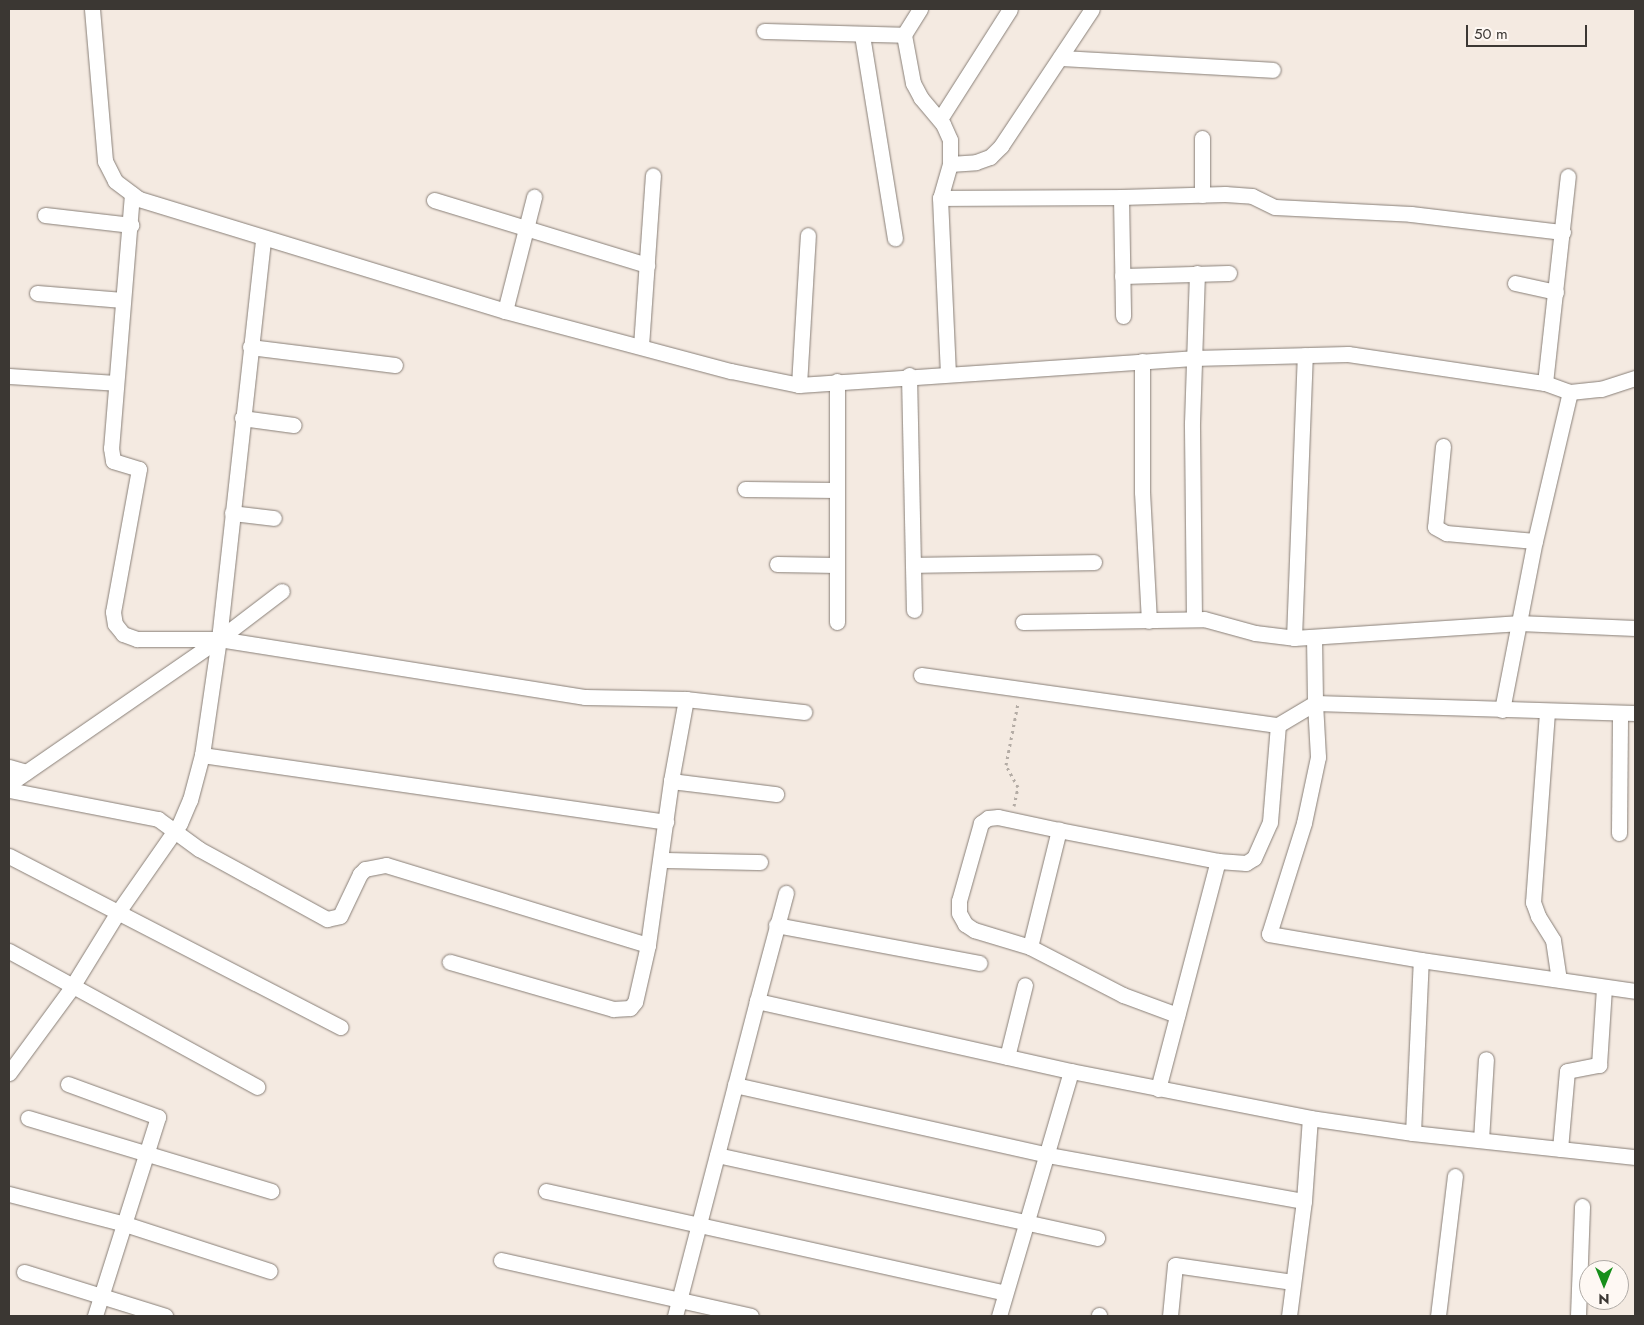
<!DOCTYPE html>
<style>
body{margin:0}
#map{position:relative;width:1644px;height:1325px;overflow:hidden;background:#f4eae1;font-family:Jost,sans-serif}
div>[style]{position:absolute}
[style*='--x']{left:calc(var(--x)*1px);top:calc(var(--y)*1px);width:calc(var(--w)*1px);rotate:calc(var(--a)*1deg)}
.path>*{height:3px;margin-top:-1.5px;transform-origin:0;background:repeating-linear-gradient(90deg,#b4aca5 0 2.5px,transparent 0 6.5px)}
.roads{filter:drop-shadow(0 0 1px #887f77) drop-shadow(0 0 1px #887f77)}
.street>*{height:15px;margin:-7.5px;padding:0 7.5px;transform-origin:7.5px;border-radius:7.5px;background:#fff}
span{translate:-50% -50%;white-space:nowrap;text-align:center;line-height:1.15;-webkit-text-stroke:5px #fef8f3;paint-order:stroke}
.frame{position:absolute;inset:0;border:10px solid #3b3733;pointer-events:none}
.north{position:absolute;left:1579px;top:1260px;width:50px;height:50px;box-sizing:border-box;background:#fef8f3;border:1px solid #b0aba6;border-radius:50%;rotate:180deg;font-size:14px;font-weight:700;line-height:20px;text-align:center;color:#3b3733}
.north::after{content:'';display:block;margin:auto;width:18px;height:22px;background:#178f1b;clip-path:polygon(50% 0,100% 100%,50% 72%,0 100%)}
.scale{position:absolute;left:1466px;top:25px;width:121px;height:22px;box-sizing:border-box;border:2px solid #3b3733;border-top:0;padding-left:6px;font-size:15px;line-height:18px;white-space:nowrap;color:#3b3733;-webkit-text-stroke:4px #fef8f3;paint-order:stroke}
</style>
<div id="map">
<div class="path">
<div style="--x:1014;--y:806;--w:19;--a:-78"></div>
<div style="--x:1018;--y:787;--w:25;--a:-119"></div>
<div style="--x:1006;--y:765;--w:63;--a:-79"></div>
</div>
<div class="roads">
<div class="street">
<div style="--x:92;--y:9;--w:153;--a:85.1"></div>
<div style="--x:105;--y:161;--w:22;--a:63"></div>
<div style="--x:115;--y:181;--w:30;--a:37"></div>
<div style="--x:139;--y:199;--w:383;--a:17"></div>
<div style="--x:505;--y:311;--w:234;--a:14.9"></div>
<div style="--x:731;--y:371;--w:69;--a:11.6"></div>
<div style="--x:799;--y:385;--w:395;--a:-3.9"></div>
<div style="--x:1193;--y:358;--w:155;--a:-1.5"></div>
<div style="--x:1348;--y:354;--w:199;--a:8.4"></div>
<div style="--x:1545;--y:383;--w:27;--a:20"></div>
<div style="--x:1570;--y:392;--w:31;--a:-6"></div>
<div style="--x:1601;--y:389;--w:36;--a:-18"></div>
<div style="--x:920;--y:9;--w:31;--a:122"></div>
<div style="--x:904;--y:35;--w:49;--a:79.4"></div>
<div style="--x:913;--y:83;--w:17;--a:62"></div>
<div style="--x:921;--y:98;--w:34;--a:50"></div>
<div style="--x:943;--y:124;--w:17;--a:66"></div>
<div style="--x:950;--y:140;--w:24;--a:90"></div>
<div style="--x:950;--y:164;--w:35;--a:106"></div>
<div style="--x:940;--y:198;--w:174;--a:87.4"></div>
<div style="--x:764;--y:31;--w:140;--a:1.6"></div>
<div style="--x:862;--y:35;--w:206;--a:80.8"></div>
<div style="--x:1060;--y:58;--w:213;--a:3.2"></div>
<div style="--x:940;--y:119;--w:130;--a:-57.5"></div>
<div style="--x:950;--y:164;--w:26;--a:-4"></div>
<div style="--x:976;--y:162;--w:15;--a:-20"></div>
<div style="--x:990;--y:157;--w:16;--a:-45"></div>
<div style="--x:1001;--y:146;--w:164;--a:-56.4"></div>
<div style="--x:132;--y:194;--w:255;--a:94.7"></div>
<div style="--x:111;--y:448;--w:13;--a:81"></div>
<div style="--x:113;--y:461;--w:27;--a:17"></div>
<div style="--x:139;--y:469;--w:145;--a:100.3"></div>
<div style="--x:113;--y:612;--w:12;--a:81"></div>
<div style="--x:115;--y:624;--w:13;--a:51"></div>
<div style="--x:123;--y:634;--w:15;--a:20"></div>
<div style="--x:137;--y:639;--w:82;--a:0"></div>
<div style="--x:219;--y:639;--w:371;--a:9"></div>
<div style="--x:585;--y:697;--w:101;--a:1.1"></div>
<div style="--x:686;--y:699;--w:83;--a:100.4"></div>
<div style="--x:671;--y:781;--w:166;--a:98"></div>
<div style="--x:648;--y:945;--w:58;--a:102.8"></div>
<div style="--x:635;--y:1002;--w:8;--a:130"></div>
<div style="--x:630;--y:1008;--w:17;--a:177"></div>
<div style="--x:613;--y:1009;--w:170;--a:-163.9"></div>
<div style="--x:1202;--y:195;--w:57;--a:-90"></div>
<div style="--x:1121;--y:197;--w:104;--a:-1.7"></div>
<div style="--x:1225;--y:194;--w:27;--a:4"></div>
<div style="--x:1252;--y:196;--w:25;--a:26"></div>
<div style="--x:1275;--y:207;--w:136;--a:2.9"></div>
<div style="--x:1411;--y:214;--w:153;--a:6.8"></div>
<div style="--x:940;--y:198;--w:181;--a:-0.3"></div>
<div style="--x:1121;--y:197;--w:119;--a:89"></div>
<div style="--x:434;--y:200;--w:223;--a:17"></div>
<div style="--x:45;--y:215;--w:87;--a:6.6"></div>
<div style="--x:1122;--y:276;--w:107;--a:-1.6"></div>
<div style="--x:1515;--y:283;--w:42;--a:12.4"></div>
<div style="--x:37;--y:293;--w:86;--a:4.7"></div>
<div style="--x:505;--y:311;--w:118;--a:-75.7"></div>
<div style="--x:641;--y:346;--w:171;--a:-86"></div>
<div style="--x:250;--y:347;--w:146;--a:7.1"></div>
<div style="--x:1142;--y:361;--w:131;--a:90"></div>
<div style="--x:1142;--y:492;--w:129;--a:86.9"></div>
<div style="--x:909;--y:375;--w:235;--a:88.8"></div>
<div style="--x:9;--y:376;--w:107;--a:3.7"></div>
<div style="--x:1545;--y:383;--w:208;--a:-83.7"></div>
<div style="--x:799;--y:385;--w:150;--a:-86.6"></div>
<div style="--x:242;--y:418;--w:52;--a:7.7"></div>
<div style="--x:1443;--y:446;--w:81;--a:95.6"></div>
<div style="--x:1435;--y:527;--w:13;--a:29"></div>
<div style="--x:1446;--y:533;--w:89;--a:5.1"></div>
<div style="--x:745;--y:489;--w:92;--a:0.6"></div>
<div style="--x:232;--y:513;--w:42;--a:6.8"></div>
<div style="--x:777;--y:564;--w:60;--a:1"></div>
<div style="--x:913;--y:565;--w:181;--a:-0.9"></div>
<div style="--x:1194;--y:619;--w:196;--a:-90.6"></div>
<div style="--x:1192;--y:423;--w:150;--a:-88.1"></div>
<div style="--x:837;--y:622;--w:241;--a:-90"></div>
<div style="--x:1023;--y:622;--w:181;--a:-0.9"></div>
<div style="--x:1204;--y:619;--w:53;--a:15.4"></div>
<div style="--x:1255;--y:633;--w:39;--a:7"></div>
<div style="--x:1294;--y:638;--w:227;--a:-3.8"></div>
<div style="--x:1521;--y:623;--w:114;--a:2.5"></div>
<div style="--x:1314;--y:637;--w:66;--a:89.1"></div>
<div style="--x:1315;--y:703;--w:320;--a:1.8"></div>
<div style="--x:1294;--y:638;--w:283;--a:-87.8"></div>
<div style="--x:921;--y:675;--w:360;--a:8"></div>
<div style="--x:1278;--y:725;--w:43;--a:-30.7"></div>
<div style="--x:1315;--y:703;--w:54;--a:86.8"></div>
<div style="--x:1318;--y:757;--w:67;--a:102"></div>
<div style="--x:1304;--y:823;--w:116;--a:107.5"></div>
<div style="--x:1269;--y:934;--w:154;--a:9.7"></div>
<div style="--x:1421;--y:960;--w:216;--a:8.2"></div>
<div style="--x:686;--y:699;--w:119;--a:6.3"></div>
<div style="--x:1502;--y:710;--w:172;--a:-79"></div>
<div style="--x:1535;--y:541;--w:153;--a:-76.8"></div>
<div style="--x:1547;--y:712;--w:191;--a:94.2"></div>
<div style="--x:1533;--y:902;--w:15;--a:70"></div>
<div style="--x:1538;--y:916;--w:28;--a:58"></div>
<div style="--x:1553;--y:940;--w:40;--a:81.5"></div>
<div style="--x:202;--y:755;--w:469;--a:8.2"></div>
<div style="--x:9;--y:767;--w:18;--a:16"></div>
<div style="--x:671;--y:781;--w:106;--a:7.1"></div>
<div style="--x:9;--y:784;--w:255;--a:-34.6"></div>
<div style="--x:219;--y:639;--w:79;--a:-37.3"></div>
<div style="--x:9;--y:790;--w:152;--a:11"></div>
<div style="--x:158;--y:819;--w:51;--a:36.2"></div>
<div style="--x:199;--y:849;--w:146;--a:28.7"></div>
<div style="--x:327;--y:919;--w:13;--a:-13"></div>
<div style="--x:340;--y:916;--w:47;--a:-64.5"></div>
<div style="--x:360;--y:874;--w:7;--a:-45"></div>
<div style="--x:365;--y:869;--w:21;--a:-11"></div>
<div style="--x:386;--y:865;--w:274;--a:17"></div>
<div style="--x:1059;--y:830;--w:62;--a:-168"></div>
<div style="--x:998;--y:817;--w:10;--a:174"></div>
<div style="--x:988;--y:818;--w:9;--a:144"></div>
<div style="--x:981;--y:823;--w:81;--a:105.8"></div>
<div style="--x:959;--y:901;--w:12;--a:90"></div>
<div style="--x:959;--y:913;--w:13;--a:61"></div>
<div style="--x:965;--y:924;--w:11;--a:34"></div>
<div style="--x:974;--y:930;--w:59;--a:16.9"></div>
<div style="--x:1030;--y:947;--w:105;--a:27.3"></div>
<div style="--x:1123;--y:995;--w:58;--a:20.3"></div>
<div style="--x:1619;--y:833;--w:120;--a:-89.5"></div>
<div style="--x:9;--y:856;--w:373;--a:27.3"></div>
<div style="--x:662;--y:860;--w:98;--a:1.2"></div>
<div style="--x:776;--y:925;--w:207;--a:10.6"></div>
<div style="--x:1030;--y:947;--w:121;--a:-76.1"></div>
<div style="--x:1059;--y:830;--w:162;--a:11"></div>
<div style="--x:9;--y:951;--w:283;--a:28.7"></div>
<div style="--x:757;--y:1001;--w:112;--a:-75"></div>
<div style="--x:1007;--y:1057;--w:74;--a:-76"></div>
<div style="--x:9;--y:1073;--w:103;--a:-53.7"></div>
<div style="--x:70;--y:990;--w:92;--a:-58.4"></div>
<div style="--x:118;--y:912;--w:108;--a:-55.1"></div>
<div style="--x:180;--y:823;--w:25;--a:-67"></div>
<div style="--x:190;--y:800;--w:47;--a:-75.1"></div>
<div style="--x:202;--y:755;--w:117;--a:-81.7"></div>
<div style="--x:219;--y:639;--w:403;--a:-83.7"></div>
<div style="--x:68;--y:1084;--w:96;--a:20.1"></div>
<div style="--x:158;--y:1117;--w:209;--a:107.6"></div>
<div style="--x:735;--y:1085;--w:321;--a:12.6"></div>
<div style="--x:1048;--y:1155;--w:260;--a:10.2"></div>
<div style="--x:1158;--y:1089;--w:236;--a:-75.3"></div>
<div style="--x:1218;--y:861;--w:28;--a:4"></div>
<div style="--x:1246;--y:863;--w:9;--a:-32"></div>
<div style="--x:1254;--y:858;--w:39;--a:-66"></div>
<div style="--x:1270;--y:822;--w:97;--a:-85.3"></div>
<div style="--x:28;--y:1118;--w:254;--a:16.7"></div>
<div style="--x:1413;--y:1133;--w:173;--a:-87.4"></div>
<div style="--x:1481;--y:1140;--w:81;--a:-86.5"></div>
<div style="--x:1560;--y:1149;--w:78;--a:-84.9"></div>
<div style="--x:1567;--y:1071;--w:33;--a:-11"></div>
<div style="--x:1599;--y:1065;--w:78;--a:-86.3"></div>
<div style="--x:717;--y:1155;--w:389;--a:12.3"></div>
<div style="--x:546;--y:1191;--w:470;--a:12.5"></div>
<div style="--x:9;--y:1194;--w:120;--a:14.5"></div>
<div style="--x:125;--y:1224;--w:152;--a:18"></div>
<div style="--x:501;--y:1260;--w:256;--a:12.6"></div>
<div style="--x:24;--y:1272;--w:148;--a:17.3"></div>
<div style="--x:675;--y:1316;--w:325;--a:-75.4"></div>
<div style="--x:757;--y:1001;--w:322;--a:12.6"></div>
<div style="--x:1071;--y:1071;--w:244;--a:11.1"></div>
<div style="--x:1310;--y:1118;--w:104;--a:8.3"></div>
<div style="--x:1413;--y:1133;--w:223;--a:6.2"></div>
<div style="--x:999;--y:1316;--w:255;--a:-73.6"></div>
<div style="--x:1099;--y:1316;--w:1;--a:-90"></div>
<div style="--x:1170;--y:1316;--w:51;--a:-84.4"></div>
<div style="--x:1175;--y:1265;--w:119;--a:8.2"></div>
<div style="--x:1289;--y:1316;--w:116;--a:-82.6"></div>
<div style="--x:1304;--y:1201;--w:83;--a:-85.9"></div>
<div style="--x:1438;--y:1316;--w:141;--a:-83.1"></div>
<div style="--x:1578;--y:1316;--w:110;--a:-87.9"></div>
</div>
</div>
<div class="frame"></div>
<div class="north">N</div>
<div class="scale">50 m</div>
</div>
